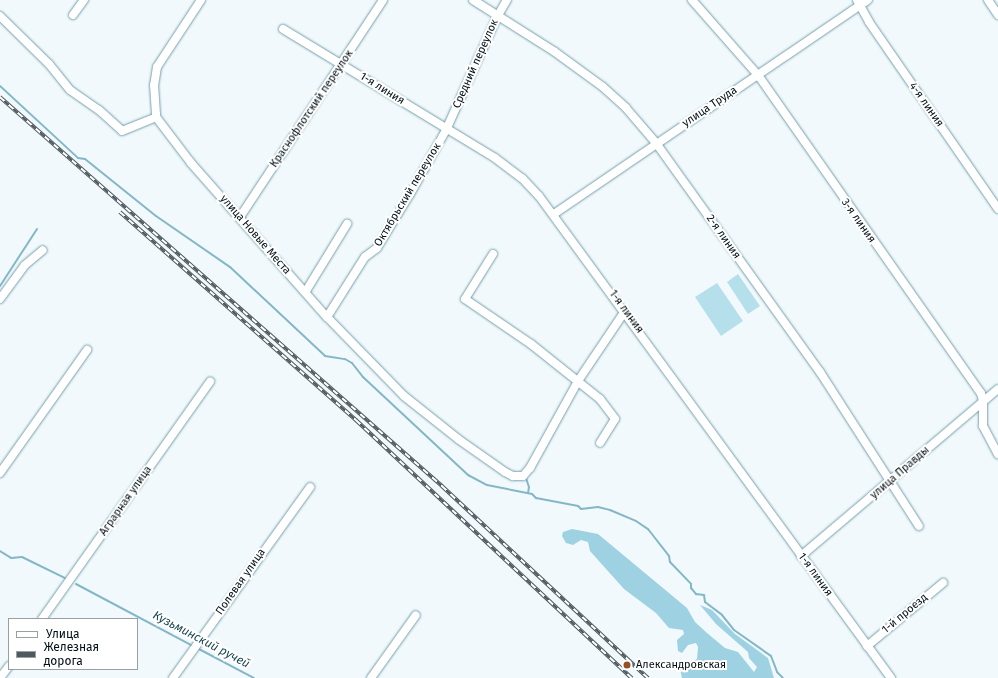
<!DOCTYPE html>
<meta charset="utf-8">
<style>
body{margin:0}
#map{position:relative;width:998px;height:678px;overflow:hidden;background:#f1f9fc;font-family:"Fira Sans",sans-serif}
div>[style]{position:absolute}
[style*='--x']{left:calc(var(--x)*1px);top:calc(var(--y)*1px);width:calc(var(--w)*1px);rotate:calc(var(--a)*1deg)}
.green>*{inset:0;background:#b6dfec}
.forest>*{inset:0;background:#9ed1e1}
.stream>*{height:2px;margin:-1px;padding:0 1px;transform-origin:1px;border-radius:1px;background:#84b7c6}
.roads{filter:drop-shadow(0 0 1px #769fac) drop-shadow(0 0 1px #769fac)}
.minor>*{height:8px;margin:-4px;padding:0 4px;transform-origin:4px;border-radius:4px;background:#fff}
.rail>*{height:3.5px;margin-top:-1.75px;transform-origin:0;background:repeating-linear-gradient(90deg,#fff 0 6px,#4d595e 0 12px);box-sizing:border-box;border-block:1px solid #4d595e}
.dots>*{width:11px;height:11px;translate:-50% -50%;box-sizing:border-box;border:2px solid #fff;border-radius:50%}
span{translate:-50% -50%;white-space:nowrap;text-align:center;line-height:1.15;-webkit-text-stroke:4px #fff;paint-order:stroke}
.street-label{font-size:11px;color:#021015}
.poi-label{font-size:11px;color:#021015}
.left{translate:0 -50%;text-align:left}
.water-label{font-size:12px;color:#194652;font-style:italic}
.legend{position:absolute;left:8px;top:618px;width:130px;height:52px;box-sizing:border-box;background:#fff;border:1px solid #9a9fa1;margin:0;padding:5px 7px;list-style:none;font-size:12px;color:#021015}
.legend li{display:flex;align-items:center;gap:8px;height:20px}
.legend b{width:20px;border:1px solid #9a9fa1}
</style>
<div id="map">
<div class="green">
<div style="clip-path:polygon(738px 274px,760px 306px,748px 314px,727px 282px)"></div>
<div style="clip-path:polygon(717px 283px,743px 321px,721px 336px,695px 297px)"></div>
</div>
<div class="forest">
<div style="clip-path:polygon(572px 529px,598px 534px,687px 608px,695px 622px,707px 633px,725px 648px,738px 652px,754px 672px,757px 667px,749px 658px,748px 652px,716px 624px,700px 605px,712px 610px,735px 634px,768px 658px,774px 678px,682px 678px,680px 669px,697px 659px,698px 647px,696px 643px,688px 645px,682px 653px,678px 651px,677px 640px,684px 634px,683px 630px,669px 628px,656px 613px,624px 589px,590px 551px,588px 542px,581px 540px,573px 545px,566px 543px,562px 536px,563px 532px)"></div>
</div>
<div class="stream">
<div style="--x:0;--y:86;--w:106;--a:42.7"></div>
<div style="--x:78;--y:158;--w:7;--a:8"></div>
<div style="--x:85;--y:159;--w:91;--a:38.8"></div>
<div style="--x:156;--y:216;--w:90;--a:34.6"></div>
<div style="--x:230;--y:267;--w:130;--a:43.1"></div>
<div style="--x:325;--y:356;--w:20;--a:9"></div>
<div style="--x:345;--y:359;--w:8;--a:30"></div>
<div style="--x:352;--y:363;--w:18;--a:52"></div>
<div style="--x:363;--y:377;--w:144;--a:43"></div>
<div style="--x:468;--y:475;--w:21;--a:28"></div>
<div style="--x:487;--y:485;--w:46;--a:11.3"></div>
<div style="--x:532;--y:494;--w:6;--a:45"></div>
<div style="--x:536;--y:498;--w:43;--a:10.8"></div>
<div style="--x:578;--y:506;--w:4;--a:45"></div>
<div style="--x:581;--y:509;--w:17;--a:-7"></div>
<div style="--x:598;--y:507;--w:12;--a:14"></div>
<div style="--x:610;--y:510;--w:28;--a:23"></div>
<div style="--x:636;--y:521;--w:14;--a:34"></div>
<div style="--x:648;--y:529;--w:34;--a:52"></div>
<div style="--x:669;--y:556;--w:6;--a:81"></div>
<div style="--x:670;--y:562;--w:30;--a:46"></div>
<div style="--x:691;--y:584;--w:4;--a:90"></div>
<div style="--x:691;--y:588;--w:8;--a:50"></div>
<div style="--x:696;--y:594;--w:8;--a:7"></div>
<div style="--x:704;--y:595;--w:7;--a:82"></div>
<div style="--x:705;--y:602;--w:21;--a:37"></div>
<div style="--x:722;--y:615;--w:19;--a:51"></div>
<div style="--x:734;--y:630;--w:45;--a:35.1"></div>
<div style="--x:771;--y:656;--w:17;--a:69"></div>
<div style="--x:777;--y:672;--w:8;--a:45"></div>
<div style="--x:0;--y:286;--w:68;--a:-57"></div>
<div style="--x:526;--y:478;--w:9;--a:72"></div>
<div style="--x:529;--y:487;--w:6;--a:99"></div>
<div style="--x:0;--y:551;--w:13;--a:32"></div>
<div style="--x:11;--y:558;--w:11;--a:-5"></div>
<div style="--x:22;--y:557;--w:48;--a:26"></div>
<div style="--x:76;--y:584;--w:132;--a:27.9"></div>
<div style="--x:197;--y:648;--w:64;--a:27.8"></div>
</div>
<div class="roads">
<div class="minor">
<div style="--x:201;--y:0;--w:80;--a:123.3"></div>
<div style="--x:157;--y:67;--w:18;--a:99"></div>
<div style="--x:154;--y:85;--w:32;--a:86"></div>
<div style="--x:156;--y:117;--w:58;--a:52.7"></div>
<div style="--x:191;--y:163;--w:205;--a:48.6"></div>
<div style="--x:327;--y:317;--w:110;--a:45.7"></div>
<div style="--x:404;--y:396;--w:69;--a:38.5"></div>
<div style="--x:458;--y:439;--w:57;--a:35.1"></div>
<div style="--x:505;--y:472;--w:9;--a:27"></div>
<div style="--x:513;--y:476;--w:10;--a:0"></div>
<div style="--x:523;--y:476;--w:11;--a:-49"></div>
<div style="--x:530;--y:468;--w:99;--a:-61.1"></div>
<div style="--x:578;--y:381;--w:84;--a:-56.1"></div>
<div style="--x:473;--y:0;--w:97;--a:32.4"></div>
<div style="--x:555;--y:52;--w:59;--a:36.1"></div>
<div style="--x:603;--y:87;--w:31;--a:42"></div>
<div style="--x:626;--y:108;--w:46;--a:49.4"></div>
<div style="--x:656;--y:143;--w:282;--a:54.4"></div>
<div style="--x:820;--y:372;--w:183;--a:57.3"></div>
<div style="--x:692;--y:0;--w:100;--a:48.7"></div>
<div style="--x:758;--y:75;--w:388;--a:55"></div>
<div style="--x:981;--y:393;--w:8;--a:76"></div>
<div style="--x:983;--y:401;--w:25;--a:90"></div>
<div style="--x:983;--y:426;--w:32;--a:62"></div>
<div style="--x:857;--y:0;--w:25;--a:61"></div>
<div style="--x:869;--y:22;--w:227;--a:55.4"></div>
<div style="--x:988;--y:0;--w:18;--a:56"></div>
<div style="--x:73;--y:15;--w:19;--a:-54"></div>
<div style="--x:0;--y:16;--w:69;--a:44.4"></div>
<div style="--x:49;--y:64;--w:33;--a:51"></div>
<div style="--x:70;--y:90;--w:35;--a:35"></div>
<div style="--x:99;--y:110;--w:31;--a:42"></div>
<div style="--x:122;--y:131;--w:37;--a:-22"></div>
<div style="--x:283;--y:29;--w:248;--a:31.3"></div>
<div style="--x:495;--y:158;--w:34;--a:37"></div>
<div style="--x:522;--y:178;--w:25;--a:47"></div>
<div style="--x:539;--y:196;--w:597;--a:53.86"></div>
<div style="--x:554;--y:214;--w:380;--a:-34.3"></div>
<div style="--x:240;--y:217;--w:260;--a:-56.6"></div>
<div style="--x:493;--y:254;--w:53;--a:121.9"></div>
<div style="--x:465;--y:299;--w:80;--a:34.3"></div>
<div style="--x:531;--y:344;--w:88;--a:38.6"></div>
<div style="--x:600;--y:399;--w:25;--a:53"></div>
<div style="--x:615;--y:419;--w:28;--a:122"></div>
<div style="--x:306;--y:291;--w:79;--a:-58.5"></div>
<div style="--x:0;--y:299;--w:42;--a:-53.7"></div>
<div style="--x:25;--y:265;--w:23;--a:-40"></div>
<div style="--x:327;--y:317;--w:71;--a:-57.7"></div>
<div style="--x:365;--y:257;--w:15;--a:-37"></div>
<div style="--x:377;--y:248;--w:63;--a:-58.6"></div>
<div style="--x:410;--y:194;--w:73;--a:-60.6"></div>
<div style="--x:446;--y:130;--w:124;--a:-65.7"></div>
<div style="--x:497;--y:17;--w:20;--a:-60"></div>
<div style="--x:0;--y:473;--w:151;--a:-54.7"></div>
<div style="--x:801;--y:556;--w:258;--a:-40.3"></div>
<div style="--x:42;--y:619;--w:291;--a:-54.7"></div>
<div style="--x:867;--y:646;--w:99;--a:-39.7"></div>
<div style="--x:0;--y:678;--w:15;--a:-53"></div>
<div style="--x:173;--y:678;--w:235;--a:-54.3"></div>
<div style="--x:371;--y:678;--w:77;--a:-54.5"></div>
</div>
</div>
<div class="rail">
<div style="--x:0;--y:97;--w:589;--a:41.35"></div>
<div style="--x:442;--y:486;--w:282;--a:43"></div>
<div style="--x:120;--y:212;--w:315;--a:41.4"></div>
<div style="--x:356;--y:420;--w:378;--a:43.1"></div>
</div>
<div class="dots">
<div style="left:627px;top:665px;background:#955124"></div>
</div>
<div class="street-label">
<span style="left:476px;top:64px;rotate:-66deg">Средний переулок</span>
<span style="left:382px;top:89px;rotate:32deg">1-я линия</span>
<span style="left:926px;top:105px;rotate:55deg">4-я линия</span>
<span style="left:710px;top:107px;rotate:-34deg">улица Труда</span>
<span style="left:312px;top:109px;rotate:-56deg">Краснофлотский переулок</span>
<span style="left:408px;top:195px;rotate:-59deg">Октябрьский переулок</span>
<span style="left:858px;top:221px;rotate:55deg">3-я линия</span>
<span style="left:255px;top:235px;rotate:49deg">улица Новые Места</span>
<span style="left:723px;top:237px;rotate:55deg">2-я линия</span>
<span style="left:626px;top:312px;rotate:54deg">1-я линия</span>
<span style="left:900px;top:473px;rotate:-41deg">улица Правды</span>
<span style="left:126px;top:501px;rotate:-55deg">Аграрная улица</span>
<span style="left:815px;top:575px;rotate:54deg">1-я линия</span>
<span style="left:241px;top:582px;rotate:-55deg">Полевая улица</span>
<span style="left:905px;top:614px;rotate:-40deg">1-й проезд</span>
</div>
<div class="poi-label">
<span class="left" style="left:636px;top:665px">Александровская</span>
</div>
<div class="water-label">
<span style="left:201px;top:640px;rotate:28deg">Кузьминский ручей</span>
</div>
<ul class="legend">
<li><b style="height:5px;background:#fff"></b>Улица</li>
<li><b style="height:5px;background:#4d595e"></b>Железная дорога</li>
</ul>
</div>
